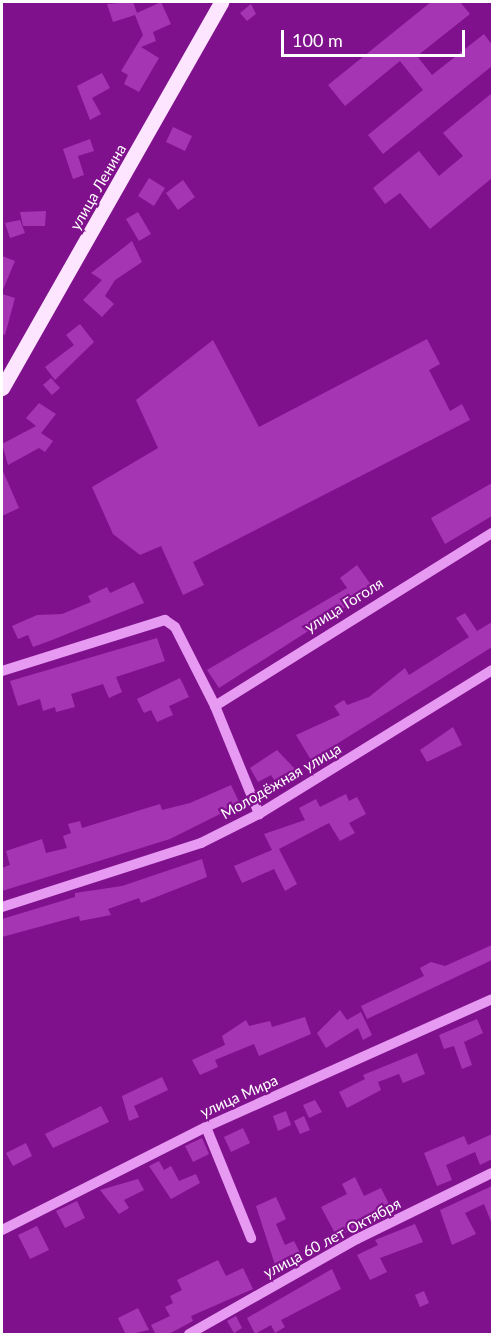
<!DOCTYPE html>
<meta charset="utf-8">
<style>
body{margin:0}
#map{position:relative;width:494px;height:1336px;overflow:hidden;background:#80118d;font-family:Lato,sans-serif}
div>[style]{position:absolute}
[style*='--x']{left:calc(var(--x)*1px);top:calc(var(--y)*1px);width:calc(var(--w)*1px);rotate:calc(var(--a)*1deg)}
.building>*{inset:0;background:#a635b4}
.minor>*{height:10px;margin:-5px;padding:0 5px;transform-origin:5px;border-radius:5px;background:#e79af2}
.major>*{height:15px;margin:-7.5px;padding:0 7.5px;transform-origin:7.5px;border-radius:7.5px;background:#fde4ff}
span{translate:-50% -50%;white-space:nowrap;text-align:center;line-height:1.15;-webkit-text-stroke:4.5px #80118d;paint-order:stroke}
.street-label{font-size:15px;color:#fff}
.frame{position:absolute;inset:0;border:3px solid #fff;pointer-events:none}
.scale{position:absolute;left:281px;top:30px;width:184px;height:27px;box-sizing:border-box;border:3px solid #fff;border-top:0;padding-left:8px;font-size:18px;line-height:21px;white-space:nowrap;color:#fff;-webkit-text-stroke:4px #80118d;paint-order:stroke}
</style>
<div id="map">
<div class="building">
<div style="clip-path:polygon(133px 2px,137px 13px,161px 2px,171px 24px,153px 32px,156px 41px,141px 47px,159px 58px,139px 92px,124px 84px,128px 75px,121px 71px,143px 35px,135px 15px,113px 22px,107px 4px)"></div>
<div style="clip-path:polygon(431px 2px,460px 2px,470px 14px,417px 56px,432px 75px,484px 34px,492px 45px,492px 66px,383px 154px,368px 135px,423px 90px,400px 61px,345px 106px,328px 85px)"></div>
<div style="clip-path:polygon(251px 4px,256px 14px,247px 21px,240px 13px)"></div>
<div style="clip-path:polygon(102px 73px,110px 88px,92px 98px,101px 114px,90px 120px,77px 86px)"></div>
<div style="clip-path:polygon(492px 93px,492px 178px,430px 229px,400px 193px,385px 204px,373px 188px,419px 151px,439px 176px,463px 156px,443px 133px)"></div>
<div style="clip-path:polygon(173px 127px,192px 136px,185px 151px,166px 142px)"></div>
<div style="clip-path:polygon(90px 139px,94px 151px,78px 156px,84px 175px,73px 179px,63px 149px)"></div>
<div style="clip-path:polygon(149px 178px,165px 188px,154px 206px,138px 196px)"></div>
<div style="clip-path:polygon(183px 180px,195px 197px,178px 210px,166px 193px)"></div>
<div style="clip-path:polygon(46px 211px,45px 226px,23px 226px,20px 212px)"></div>
<div style="clip-path:polygon(138px 212px,151px 234px,139px 241px,126px 219px)"></div>
<div style="clip-path:polygon(20px 220px,25px 233px,10px 238px,5px 223px)"></div>
<div style="clip-path:polygon(132px 241px,142px 262px,115px 280px,105px 296px,114px 304px,102px 317px,83px 300px,102px 280px,91px 273px)"></div>
<div style="clip-path:polygon(2px 256px,15px 261px,2px 292px)"></div>
<div style="clip-path:polygon(2px 294px,15px 298px,5px 335px,2px 334px)"></div>
<div style="clip-path:polygon(80px 324px,94px 342px,55px 380px,45px 367px,74px 345px,66px 335px)"></div>
<div style="clip-path:polygon(427px 339px,440px 364px,429px 370px,450px 411px,462px 404px,470px 420px,193px 562px,204px 585px,183px 595px,161px 546px,140px 555px,113px 534px,92px 487px,158px 448px,136px 400px,213px 340px,259px 427px)"></div>
<div style="clip-path:polygon(51px 378px,60px 388px,52px 395px,43px 385px)"></div>
<div style="clip-path:polygon(39px 403px,56px 414px,41px 433px,53px 441px,45px 452px,39px 448px,8px 465px,2px 444px,36px 426px,26px 418px)"></div>
<div style="clip-path:polygon(2px 469px,19px 508px,2px 516px)"></div>
<div style="clip-path:polygon(492px 483px,492px 516px,445px 544px,431px 518px)"></div>
<div style="clip-path:polygon(357px 565px,374px 589px,219px 688px,207px 670px,347px 588px,340px 578px)"></div>
<div style="clip-path:polygon(134px 582px,144px 603px,52px 640px,33px 647px,28px 635px,18px 639px,12px 626px,37px 615px,62px 614px,91px 602px,88px 596px,107px 587px,110px 593px)"></div>
<div style="clip-path:polygon(465px 613px,477px 631px,492px 622px,492px 647px,311px 760px,296px 735px,340px 715px,334px 706px,344px 700px,347px 705px,369px 697px,405px 668px,409px 675px,469px 637px,456px 618px)"></div>
<div style="clip-path:polygon(157px 638px,165px 661px,116px 677px,122px 692px,109px 698px,103px 684px,71px 694px,75px 707px,56px 712px,55px 707px,43px 711px,40px 699px,18px 706px,10px 681px)"></div>
<div style="clip-path:polygon(180px 678px,189px 697px,169px 706px,173px 715px,157px 722px,151px 710px,144px 713px,137px 699px)"></div>
<div style="clip-path:polygon(453px 727px,462px 745px,427px 762px,420px 750px)"></div>
<div style="clip-path:polygon(277px 750px,295px 769px,275px 781px,271px 775px,258px 782px,250px 768px)"></div>
<div style="clip-path:polygon(231px 785px,240px 804px,170px 839px,2px 891px,2px 868px,10px 865px,6px 851px,42px 839px,46px 853px,67px 848px,63px 836px,71px 833px,68px 824px,80px 821px,82px 828px,160px 804px,162px 810px,190px 803px)"></div>
<div style="clip-path:polygon(346px 794px,349px 801px,357px 797px,366px 814px,349px 823px,355px 833px,340px 841px,329px 823px,279px 849px,297px 884px,285px 891px,274px 869px,242px 883px,234px 866px,272px 850px,264px 834px,305px 820px,299px 808px,316px 799px,320px 807px)"></div>
<div style="clip-path:polygon(202px 859px,207px 877px,141px 903px,139px 898px,108px 909px,111px 915px,80px 921px,79px 916px,2px 937px,2px 919px,75px 897px,75px 893px,122px 886px)"></div>
<div style="clip-path:polygon(492px 945px,492px 960px,367px 1019px,361px 1006px,424px 976px,420px 968px,431px 962px,445px 966px)"></div>
<div style="clip-path:polygon(340px 1010px,347px 1020px,361px 1012px,372px 1035px,363px 1040px,358px 1028px,326px 1048px,317px 1033px)"></div>
<div style="clip-path:polygon(305px 1017px,311px 1034px,259px 1056px,254px 1044px,215px 1060px,218px 1067px,200px 1075px,192px 1060px,225px 1045px,222px 1036px,246px 1020px,249px 1026px,270px 1021px,272px 1027px)"></div>
<div style="clip-path:polygon(477px 1019px,483px 1033px,464px 1042px,472px 1065px,462px 1069px,454px 1046px,444px 1049px,439px 1035px)"></div>
<div style="clip-path:polygon(417px 1053px,425px 1074px,403px 1083px,399px 1074px,378px 1082px,381px 1090px,347px 1108px,339px 1092px,365px 1079px,363px 1075px)"></div>
<div style="clip-path:polygon(162px 1077px,168px 1090px,134px 1106px,139px 1117px,129px 1121px,122px 1096px)"></div>
<div style="clip-path:polygon(315px 1100px,322px 1112px,309px 1118px,303px 1105px)"></div>
<div style="clip-path:polygon(101px 1106px,109px 1122px,53px 1148px,45px 1134px)"></div>
<div style="clip-path:polygon(286px 1111px,291px 1125px,278px 1131px,273px 1116px)"></div>
<div style="clip-path:polygon(304px 1116px,310px 1130px,300px 1134px,294px 1121px)"></div>
<div style="clip-path:polygon(243px 1128px,250px 1143px,231px 1152px,224px 1137px)"></div>
<div style="clip-path:polygon(492px 1134px,492px 1159px,480px 1165px,475px 1152px,446px 1165px,452px 1180px,437px 1186px,424px 1153px,464px 1136px,468px 1145px)"></div>
<div style="clip-path:polygon(202px 1138px,209px 1154px,193px 1162px,185px 1146px)"></div>
<div style="clip-path:polygon(26px 1143px,32px 1156px,13px 1166px,6px 1153px)"></div>
<div style="clip-path:polygon(159px 1161px,164px 1170px,171px 1166px,179px 1181px,196px 1174px,200px 1183px,171px 1199px,149px 1166px)"></div>
<div style="clip-path:polygon(355px 1177px,364px 1196px,381px 1188px,391px 1208px,337px 1237px,321px 1207px,347px 1194px,342px 1184px)"></div>
<div style="clip-path:polygon(138px 1179px,144px 1190px,124px 1200px,129px 1208px,119px 1214px,100px 1190px)"></div>
<div style="clip-path:polygon(492px 1186px,492px 1224px,484px 1204px,465px 1213px,476px 1234px,452px 1245px,440px 1210px)"></div>
<div style="clip-path:polygon(276px 1197px,286px 1219px,276px 1224px,285px 1245px,294px 1241px,303px 1259px,277px 1271px,256px 1206px)"></div>
<div style="clip-path:polygon(77px 1201px,85px 1218px,65px 1228px,56px 1211px)"></div>
<div style="clip-path:polygon(415px 1224px,423px 1242px,380px 1258px,387px 1272px,370px 1280px,357px 1255px,378px 1245px,375px 1240px)"></div>
<div style="clip-path:polygon(37px 1226px,49px 1250px,30px 1259px,18px 1235px)"></div>
<div style="clip-path:polygon(218px 1260px,226px 1276px,243px 1268px,253px 1289px,191px 1316px,193px 1321px,167px 1335px,156px 1335px,151px 1325px,170px 1316px,165px 1307px,173px 1303px,170px 1296px,182px 1290px,177px 1280px)"></div>
<div style="clip-path:polygon(332px 1269px,341px 1289px,281px 1320px,285px 1327px,275px 1333px,271px 1325px,255px 1334px,247px 1318px)"></div>
<div style="clip-path:polygon(424px 1291px,429px 1303px,420px 1307px,415px 1295px)"></div>
<div style="clip-path:polygon(138px 1308px,149px 1330px,126px 1335px,118px 1318px)"></div>
<div style="clip-path:polygon(236px 1316px,242px 1328px,234px 1333px,227px 1321px)"></div>
</div>
<div class="minor">
<div style="--x:2;--y:671;--w:171;--a:-17.4"></div>
<div style="--x:165;--y:620;--w:12;--a:35"></div>
<div style="--x:175;--y:627;--w:89;--a:63.1"></div>
<div style="--x:215;--y:706;--w:117;--a:67.8"></div>
<div style="--x:215;--y:706;--w:327;--a:-32"></div>
<div style="--x:2;--y:907;--w:209;--a:-17.8"></div>
<div style="--x:201;--y:843;--w:65;--a:-26.6"></div>
<div style="--x:259;--y:814;--w:274;--a:-31.7"></div>
<div style="--x:206;--y:1127;--w:120;--a:67.9"></div>
<div style="--x:2;--y:1230;--w:229;--a:-26.8"></div>
<div style="--x:206;--y:1127;--w:313;--a:-24.1"></div>
<div style="--x:189;--y:1334;--w:193;--a:-29.5"></div>
<div style="--x:357;--y:1239;--w:150;--a:-26.1"></div>
</div>
<div class="major">
<div style="--x:2;--y:388;--w:444;--a:-60.4"></div>
</div>
<div class="street-label">
<span style="left:98px;top:187px;rotate:-60deg">улица Ленина</span>
<span style="left:344px;top:605px;rotate:-32deg">улица Гоголя</span>
<span style="left:281px;top:781px;rotate:-30deg">Молодёжная улица</span>
<span style="left:239px;top:1096px;rotate:-24deg">улица Мира</span>
<span style="left:332px;top:1238px;rotate:-28deg">улица 60 лет Октября</span>
</div>
<div class="frame"></div>
<div class="scale">100 m</div>
</div>
